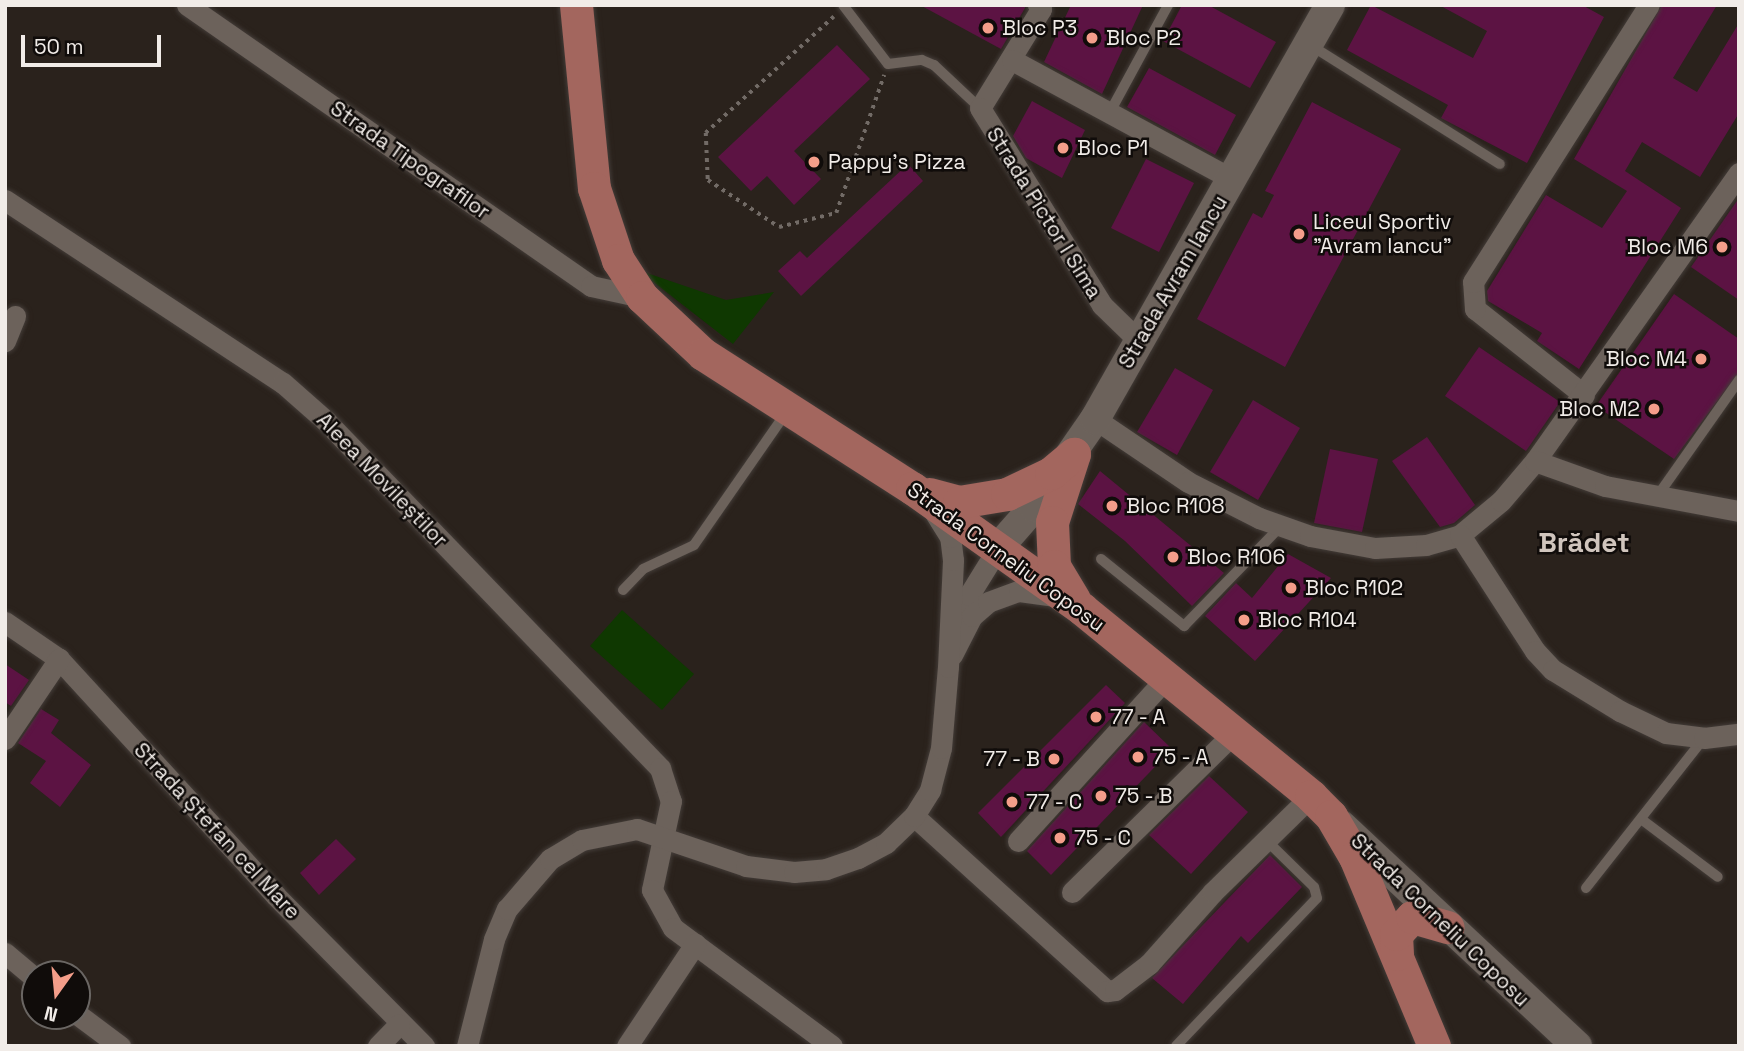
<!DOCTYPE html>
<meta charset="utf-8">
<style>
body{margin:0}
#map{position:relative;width:1744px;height:1051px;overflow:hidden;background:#2a221c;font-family:"Space Grotesk",sans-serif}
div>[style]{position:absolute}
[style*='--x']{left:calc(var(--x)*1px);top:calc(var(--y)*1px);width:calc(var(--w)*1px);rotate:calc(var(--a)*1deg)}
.green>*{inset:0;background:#0f3801}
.building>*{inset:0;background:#5c1343}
.path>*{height:3.5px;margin-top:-1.75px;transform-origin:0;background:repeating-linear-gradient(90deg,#726b66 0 3.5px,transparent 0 8.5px)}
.roads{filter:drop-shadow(0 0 2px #433c38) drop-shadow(0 0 2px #433c38)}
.lane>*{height:10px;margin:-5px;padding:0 5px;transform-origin:5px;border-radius:5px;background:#6c625b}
.street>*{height:21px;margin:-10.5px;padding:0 10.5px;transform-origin:10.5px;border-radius:10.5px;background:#6c625b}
.secondary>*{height:30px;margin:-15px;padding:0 15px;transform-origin:15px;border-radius:15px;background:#6c625b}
.primary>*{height:33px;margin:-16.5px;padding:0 16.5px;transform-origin:16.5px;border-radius:16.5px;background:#a3665e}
.dots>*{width:19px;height:19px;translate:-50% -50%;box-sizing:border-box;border:4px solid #100c0a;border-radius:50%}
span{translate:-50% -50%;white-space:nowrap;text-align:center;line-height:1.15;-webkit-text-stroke:5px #100c0a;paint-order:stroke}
.poi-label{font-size:21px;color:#f1ece8}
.left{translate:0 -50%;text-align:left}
.right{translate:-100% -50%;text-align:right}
.street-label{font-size:21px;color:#f1ece8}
.district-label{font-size:28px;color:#d0c5bd;font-weight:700}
.frame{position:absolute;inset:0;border:7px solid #f1ece8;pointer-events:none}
.north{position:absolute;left:21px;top:960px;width:70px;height:70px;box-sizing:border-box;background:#100c0a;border:2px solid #6a6663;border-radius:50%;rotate:195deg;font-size:19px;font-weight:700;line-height:28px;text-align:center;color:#f1ece8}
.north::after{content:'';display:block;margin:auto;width:24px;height:32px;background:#f49e8a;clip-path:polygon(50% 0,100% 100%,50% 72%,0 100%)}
.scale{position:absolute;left:21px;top:35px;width:140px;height:32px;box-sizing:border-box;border:4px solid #f1ece8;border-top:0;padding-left:9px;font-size:21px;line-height:24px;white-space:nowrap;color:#f1ece8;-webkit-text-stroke:5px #100c0a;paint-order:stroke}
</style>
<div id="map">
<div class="green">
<div style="clip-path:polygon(638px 270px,726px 300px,774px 292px,733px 344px)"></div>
<div style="clip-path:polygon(622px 610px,694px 674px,662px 710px,590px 646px)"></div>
</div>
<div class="building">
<div style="clip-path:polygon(920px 5px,1025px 5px,1025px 8px,1001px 49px)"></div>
<div style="clip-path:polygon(1071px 5px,1143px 5px,1102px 94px,1044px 62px)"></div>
<div style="clip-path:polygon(1182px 5px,1208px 5px,1276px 42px,1250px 88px,1163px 41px)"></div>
<div style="clip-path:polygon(1371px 5px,1473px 58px,1487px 31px,1439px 5px,1582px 5px,1604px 17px,1527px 163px,1441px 118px,1448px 105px,1347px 50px)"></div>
<div style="clip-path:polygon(1662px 5px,1717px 5px,1673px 78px,1697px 92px,1739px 23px,1739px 113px,1700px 177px,1642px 142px,1625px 171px,1681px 208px,1579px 369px,1537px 341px,1542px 333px,1488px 301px,1487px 291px,1546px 195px,1602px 228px,1627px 191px,1574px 159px)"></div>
<div style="clip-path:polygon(837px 45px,870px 79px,794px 151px,821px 179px,794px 205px,767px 176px,751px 191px,718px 157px)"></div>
<div style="clip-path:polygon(1149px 68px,1236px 115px,1215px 155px,1127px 107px)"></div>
<div style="clip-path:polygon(1032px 101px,1085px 130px,1062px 178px,1026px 158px,1013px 136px)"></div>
<div style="clip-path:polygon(1312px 102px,1401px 149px,1285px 367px,1197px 319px,1253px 213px,1262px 218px,1274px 195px,1265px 191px)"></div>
<div style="clip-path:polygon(1146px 159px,1194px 183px,1159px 252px,1111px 228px)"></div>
<div style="clip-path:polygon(908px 164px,923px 181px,801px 296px,778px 271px,800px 251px,807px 258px)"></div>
<div style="clip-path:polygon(1739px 198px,1739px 300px,1691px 267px)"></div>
<div style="clip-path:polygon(1674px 294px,1739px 339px,1739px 372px,1674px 459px,1596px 406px)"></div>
<div style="clip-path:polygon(1479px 347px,1560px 402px,1526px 451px,1445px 396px)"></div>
<div style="clip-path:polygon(1175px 368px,1213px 390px,1177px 455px,1137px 432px)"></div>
<div style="clip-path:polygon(1253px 400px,1300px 428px,1258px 500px,1210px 472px)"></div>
<div style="clip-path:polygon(1427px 437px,1475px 505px,1454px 523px,1440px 527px,1392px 461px)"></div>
<div style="clip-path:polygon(1330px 449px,1378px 459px,1362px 532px,1314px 523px)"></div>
<div style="clip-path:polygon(1100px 471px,1224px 573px,1192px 606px,1125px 541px,1078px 504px)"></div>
<div style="clip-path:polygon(1288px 554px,1331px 578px,1255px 661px,1205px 616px,1236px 583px,1252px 598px)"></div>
<div style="clip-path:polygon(5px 664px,29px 680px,11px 706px,5px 702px)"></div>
<div style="clip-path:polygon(1106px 685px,1125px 703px,1001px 837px,978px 813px)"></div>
<div style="clip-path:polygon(41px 709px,59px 720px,51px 733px,91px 765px,60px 807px,30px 783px,46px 761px,18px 743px)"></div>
<div style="clip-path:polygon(1144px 722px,1172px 749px,1051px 875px,1027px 851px)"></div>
<div style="clip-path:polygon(1209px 776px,1248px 812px,1191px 874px,1149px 835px)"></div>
<div style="clip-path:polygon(336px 839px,356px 859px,319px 895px,300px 873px)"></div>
<div style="clip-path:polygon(1270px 855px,1302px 887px,1248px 943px,1241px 936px,1183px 1004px,1152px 978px)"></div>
</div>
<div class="path">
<div style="--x:834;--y:17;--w:173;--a:137.8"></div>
<div style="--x:706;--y:133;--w:47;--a:87.6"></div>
<div style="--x:708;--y:180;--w:85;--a:33.5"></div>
<div style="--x:779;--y:227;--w:59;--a:-13.8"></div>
<div style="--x:836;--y:213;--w:146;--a:-70.8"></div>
</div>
<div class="roads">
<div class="lane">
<div style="--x:843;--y:5;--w:74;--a:52.7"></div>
<div style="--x:888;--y:64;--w:34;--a:-7"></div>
<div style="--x:922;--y:60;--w:13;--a:23"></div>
<div style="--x:934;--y:65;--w:63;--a:43.1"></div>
<div style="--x:1310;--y:45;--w:224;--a:32.1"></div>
<div style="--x:1110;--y:112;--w:122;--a:-61.5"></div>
<div style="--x:1658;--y:495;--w:141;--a:-54.8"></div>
<div style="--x:1101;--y:559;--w:107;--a:38.9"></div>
<div style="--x:1184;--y:626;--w:139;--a:-45.9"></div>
<div style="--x:623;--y:590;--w:29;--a:-46"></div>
<div style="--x:643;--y:569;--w:56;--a:-25.2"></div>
<div style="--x:694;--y:545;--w:163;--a:-55.2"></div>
<div style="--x:1641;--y:819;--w:96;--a:37"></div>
<div style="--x:1586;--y:888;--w:191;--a:-51.8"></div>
<div style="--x:1176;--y:1046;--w:204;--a:-46.4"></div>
<div style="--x:1317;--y:898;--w:11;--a:-105"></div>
<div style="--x:1314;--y:887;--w:67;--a:-135.6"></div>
</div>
<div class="street">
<div style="--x:187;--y:5;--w:492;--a:34.8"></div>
<div style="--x:591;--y:286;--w:52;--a:12.2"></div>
<div style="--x:1038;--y:5;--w:5;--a:53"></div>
<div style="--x:1041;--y:9;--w:116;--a:121.6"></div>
<div style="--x:980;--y:108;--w:232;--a:58.2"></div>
<div style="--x:1102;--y:305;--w:52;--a:44.2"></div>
<div style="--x:1012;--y:60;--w:250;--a:28.4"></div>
<div style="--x:5;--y:200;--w:333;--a:33.4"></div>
<div style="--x:283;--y:383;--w:57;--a:41.5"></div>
<div style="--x:326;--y:421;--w:482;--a:46.1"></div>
<div style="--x:660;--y:768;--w:35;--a:72"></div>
<div style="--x:671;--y:801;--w:91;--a:102.1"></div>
<div style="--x:652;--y:890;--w:43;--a:61.1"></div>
<div style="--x:673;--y:928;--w:198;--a:36.6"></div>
<div style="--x:5;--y:341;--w:27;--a:-68"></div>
<div style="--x:1584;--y:395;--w:139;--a:-141.7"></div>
<div style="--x:1475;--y:309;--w:27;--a:-94"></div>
<div style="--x:1473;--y:282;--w:328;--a:-57.6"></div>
<div style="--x:1095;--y:419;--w:112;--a:34.1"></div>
<div style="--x:1188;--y:482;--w:80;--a:26.9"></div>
<div style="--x:1259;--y:518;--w:54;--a:19.4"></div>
<div style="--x:1310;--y:536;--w:66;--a:10.5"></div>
<div style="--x:1375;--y:548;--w:51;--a:-3.4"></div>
<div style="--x:1426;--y:545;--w:35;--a:-16"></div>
<div style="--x:1460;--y:535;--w:53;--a:-39.7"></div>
<div style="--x:1501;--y:501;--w:52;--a:-49.6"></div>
<div style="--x:1535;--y:461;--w:353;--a:-54.7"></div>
<div style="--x:1535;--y:461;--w:74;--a:19.7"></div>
<div style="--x:1605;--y:486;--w:136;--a:10.6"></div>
<div style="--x:1460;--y:535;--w:138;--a:57.1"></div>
<div style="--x:1535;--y:651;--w:26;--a:47"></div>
<div style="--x:1553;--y:670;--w:79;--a:31.5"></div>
<div style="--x:1620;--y:711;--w:51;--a:25.6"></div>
<div style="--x:1666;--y:733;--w:38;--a:7"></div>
<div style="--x:1704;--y:738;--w:35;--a:-7"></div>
<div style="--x:5;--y:622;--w:65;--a:34.4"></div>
<div style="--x:59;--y:659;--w:321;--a:47.5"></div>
<div style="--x:276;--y:896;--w:211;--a:45.4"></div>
<div style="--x:957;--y:628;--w:35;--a:-70"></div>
<div style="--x:969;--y:595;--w:55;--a:-58.3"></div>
<div style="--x:952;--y:655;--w:44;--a:-62.9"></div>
<div style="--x:972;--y:616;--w:21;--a:-41"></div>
<div style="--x:988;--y:602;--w:33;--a:-20"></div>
<div style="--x:1019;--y:591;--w:37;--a:8"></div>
<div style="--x:5;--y:739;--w:97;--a:-56"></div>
<div style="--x:914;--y:816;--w:261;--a:42.2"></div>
<div style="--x:1107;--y:991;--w:8;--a:-7"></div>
<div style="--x:1115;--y:990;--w:43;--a:-37.4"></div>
<div style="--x:1149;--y:964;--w:96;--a:-48.4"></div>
<div style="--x:1213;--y:892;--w:137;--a:-44.4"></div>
<div style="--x:1018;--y:841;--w:222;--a:-47.7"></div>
<div style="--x:1072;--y:892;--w:228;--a:-44.5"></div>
<div style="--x:5;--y:953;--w:39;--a:40"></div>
<div style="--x:77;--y:1014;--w:54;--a:36.7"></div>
<div style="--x:378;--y:1046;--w:30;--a:-46"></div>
<div style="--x:467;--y:1046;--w:110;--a:-75.8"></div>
<div style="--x:494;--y:939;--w:33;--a:-67"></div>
<div style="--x:507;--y:909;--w:66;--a:-49.3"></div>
<div style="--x:550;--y:859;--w:37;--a:-31"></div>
<div style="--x:582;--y:840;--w:56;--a:-11.3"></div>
<div style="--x:637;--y:829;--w:115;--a:18.7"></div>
<div style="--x:746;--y:866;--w:48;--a:7.1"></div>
<div style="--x:794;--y:872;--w:32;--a:-5"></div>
<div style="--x:826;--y:869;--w:34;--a:-19"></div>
<div style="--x:858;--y:858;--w:32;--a:-28"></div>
<div style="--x:886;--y:843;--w:39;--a:-44"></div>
<div style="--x:914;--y:816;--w:31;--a:-58"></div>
<div style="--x:930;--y:790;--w:43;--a:-75.3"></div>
<div style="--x:941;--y:748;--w:81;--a:-85.1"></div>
<div style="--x:948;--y:667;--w:107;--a:-87.3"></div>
<div style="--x:953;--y:560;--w:23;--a:-97"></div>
<div style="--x:950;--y:537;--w:31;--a:-122"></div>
<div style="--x:627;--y:1046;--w:123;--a:-56.3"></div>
</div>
<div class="secondary">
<div style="--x:998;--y:548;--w:55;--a:-48.7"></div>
<div style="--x:1034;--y:507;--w:107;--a:-55.3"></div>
<div style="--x:1095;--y:419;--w:476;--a:-60.4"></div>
<div style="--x:1342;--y:826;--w:322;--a:43.1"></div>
</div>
<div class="primary">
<div style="--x:576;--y:5;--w:184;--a:84.4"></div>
<div style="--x:594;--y:188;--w:76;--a:71.6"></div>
<div style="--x:618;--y:260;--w:44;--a:57"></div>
<div style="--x:642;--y:297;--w:83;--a:43.1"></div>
<div style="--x:703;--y:354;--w:248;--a:32.7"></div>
<div style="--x:912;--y:488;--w:209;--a:35.4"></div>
<div style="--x:1082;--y:609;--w:296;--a:39.2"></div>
<div style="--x:1311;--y:796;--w:28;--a:45"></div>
<div style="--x:1331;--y:816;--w:48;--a:59.7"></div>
<div style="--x:1355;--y:857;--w:205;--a:67.3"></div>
<div style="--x:1074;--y:454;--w:71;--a:107.9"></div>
<div style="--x:1052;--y:522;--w:44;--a:87.4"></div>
<div style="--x:1054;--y:566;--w:39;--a:59"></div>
<div style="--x:929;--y:494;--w:31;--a:15"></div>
<div style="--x:959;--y:502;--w:49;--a:-9.5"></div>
<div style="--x:1007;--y:494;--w:49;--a:-25.5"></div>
<div style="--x:1051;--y:473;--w:30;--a:-40"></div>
<div style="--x:1397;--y:954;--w:20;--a:-93"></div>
<div style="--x:1396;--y:934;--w:23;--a:-47"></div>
<div style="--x:1412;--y:917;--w:37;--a:16"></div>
</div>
</div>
<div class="dots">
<div style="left:988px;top:28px;background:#f49e8a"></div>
<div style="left:1092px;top:38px;background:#f49e8a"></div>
<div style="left:1063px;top:148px;background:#f49e8a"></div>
<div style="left:814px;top:162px;background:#f49e8a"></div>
<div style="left:1299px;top:234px;background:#f49e8a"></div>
<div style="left:1722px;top:247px;background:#f49e8a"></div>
<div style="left:1701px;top:359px;background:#f49e8a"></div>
<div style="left:1654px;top:409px;background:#f49e8a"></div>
<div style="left:1112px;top:506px;background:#f49e8a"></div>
<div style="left:1173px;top:557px;background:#f49e8a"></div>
<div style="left:1291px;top:588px;background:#f49e8a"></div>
<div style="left:1244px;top:620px;background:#f49e8a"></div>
<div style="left:1096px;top:717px;background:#f49e8a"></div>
<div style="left:1138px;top:757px;background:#f49e8a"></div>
<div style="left:1054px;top:759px;background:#f49e8a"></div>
<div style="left:1101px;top:796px;background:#f49e8a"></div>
<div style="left:1012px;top:802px;background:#f49e8a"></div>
<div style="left:1060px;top:838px;background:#f49e8a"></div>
</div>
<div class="poi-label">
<span class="left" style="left:1002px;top:28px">Bloc P3</span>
<span class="left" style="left:1106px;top:38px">Bloc P2</span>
<span class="left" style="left:1077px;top:148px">Bloc P1</span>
<span class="left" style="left:828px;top:162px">Pappy's Pizza</span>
<span class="left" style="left:1313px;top:234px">Liceul Sportiv<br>"Avram Iancu"</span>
<span class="right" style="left:1708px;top:247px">Bloc M6</span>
<span class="right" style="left:1687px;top:359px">Bloc M4</span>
<span class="right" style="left:1640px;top:409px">Bloc M2</span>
<span class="left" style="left:1126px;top:506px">Bloc R108</span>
<span class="left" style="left:1187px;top:557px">Bloc R106</span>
<span class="left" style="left:1305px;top:588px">Bloc R102</span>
<span class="left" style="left:1258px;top:620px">Bloc R104</span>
<span class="left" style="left:1110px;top:717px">77 - A</span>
<span class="left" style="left:1152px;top:757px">75 - A</span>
<span class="right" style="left:1040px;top:759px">77 - B</span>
<span class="left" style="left:1115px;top:796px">75 - B</span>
<span class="left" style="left:1026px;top:802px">77 - C</span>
<span class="left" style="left:1074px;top:838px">75 - C</span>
</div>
<div class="street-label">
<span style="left:410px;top:160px;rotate:35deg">Strada Tipografilor</span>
<span style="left:1044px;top:213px;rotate:58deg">Strada Pictor I Sima</span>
<span style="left:1173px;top:282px;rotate:-60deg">Strada Avram Iancu</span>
<span style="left:382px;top:480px;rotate:46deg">Aleea Movileștilor</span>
<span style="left:1006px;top:557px;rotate:36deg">Strada Corneliu Coposu</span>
<span style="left:217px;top:831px;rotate:47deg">Strada Ștefan cel Mare</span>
<span style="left:1440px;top:920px;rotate:44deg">Strada Corneliu Coposu</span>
</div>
<div class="district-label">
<span style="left:1584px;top:542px">Brădet</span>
</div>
<div class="frame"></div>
<div class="north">N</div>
<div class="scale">50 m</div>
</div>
